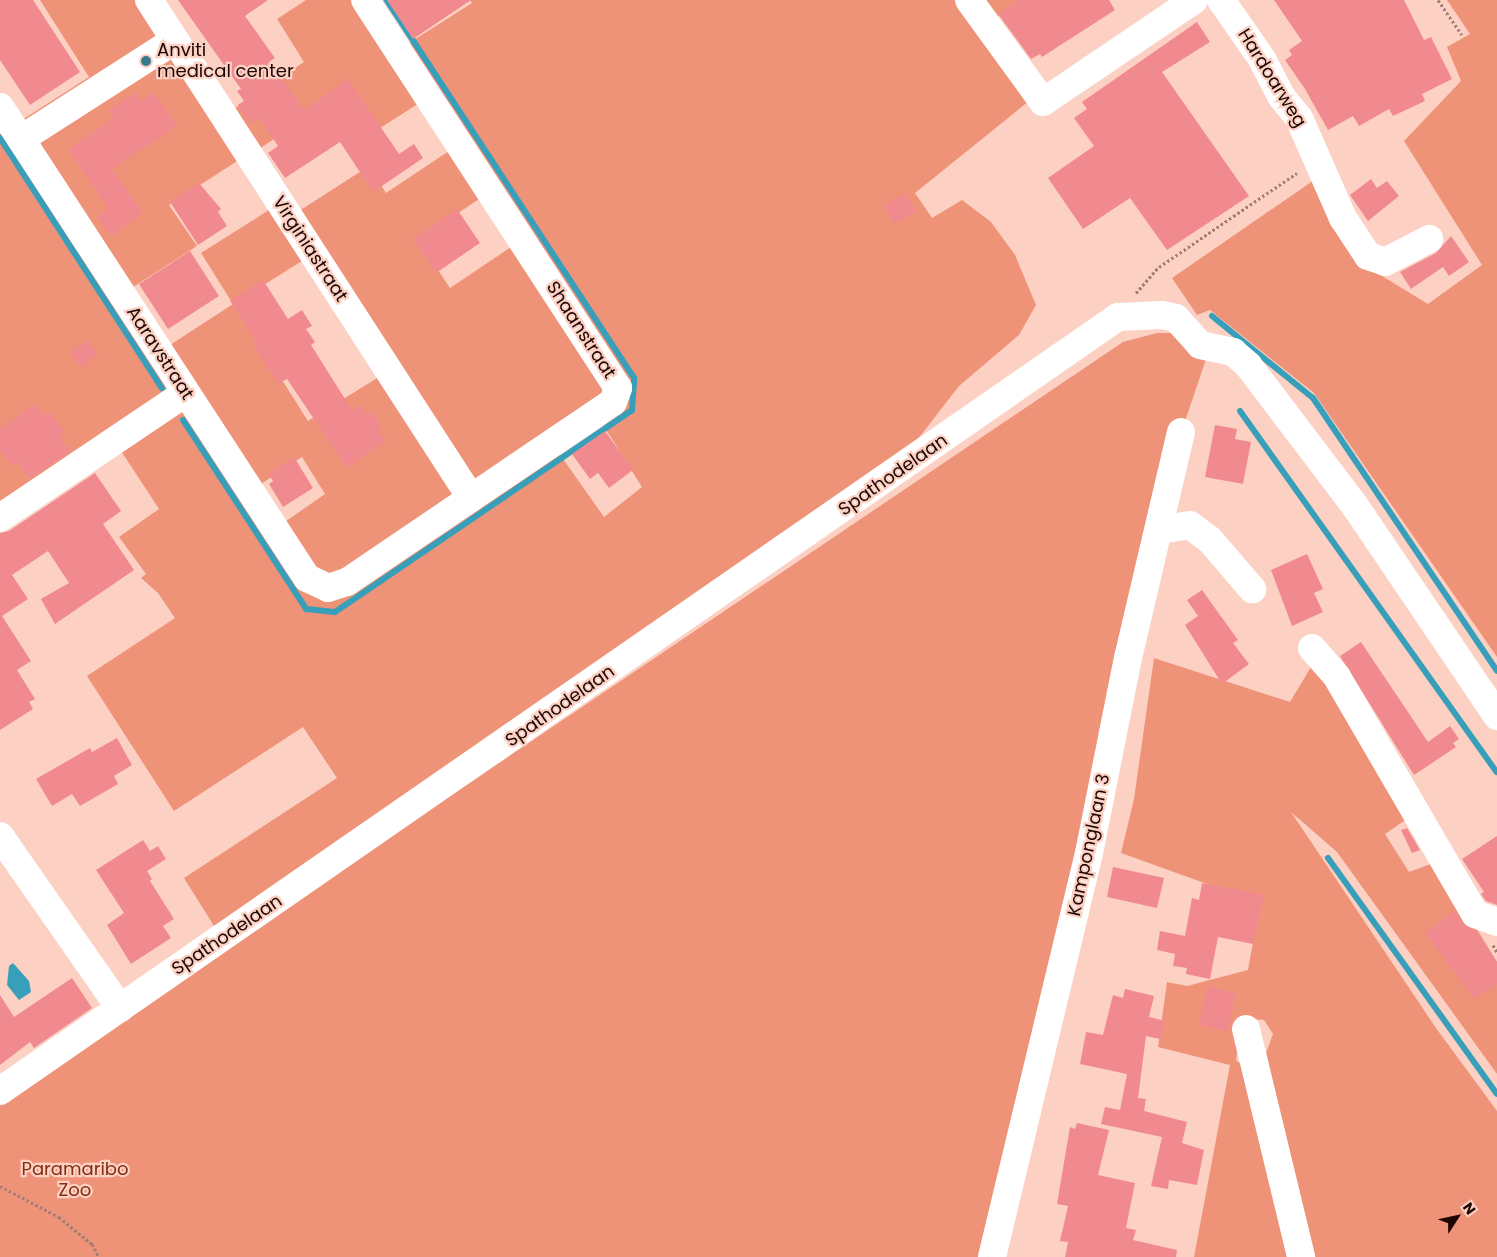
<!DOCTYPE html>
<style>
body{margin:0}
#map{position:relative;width:1497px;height:1257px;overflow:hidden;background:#fcd0c3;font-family:Poppins,sans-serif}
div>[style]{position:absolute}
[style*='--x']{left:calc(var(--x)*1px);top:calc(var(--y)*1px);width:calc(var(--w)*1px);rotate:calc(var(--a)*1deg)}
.green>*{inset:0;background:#ef9378}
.water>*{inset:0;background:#379fb9}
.stream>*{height:6px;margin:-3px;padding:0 3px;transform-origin:3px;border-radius:3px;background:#379fb9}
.building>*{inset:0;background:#f18a8f}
.path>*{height:3px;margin-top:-1.5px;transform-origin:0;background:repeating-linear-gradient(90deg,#a17d74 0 2.5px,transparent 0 5px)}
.minor>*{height:28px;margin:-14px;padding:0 14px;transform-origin:14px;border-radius:14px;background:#fff}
.dots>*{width:14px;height:14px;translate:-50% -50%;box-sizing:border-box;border:2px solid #fcd0c3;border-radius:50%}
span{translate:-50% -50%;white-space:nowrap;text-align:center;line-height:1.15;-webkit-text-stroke:4.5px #fcd0c3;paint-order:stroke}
.poi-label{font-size:18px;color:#1d0602}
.left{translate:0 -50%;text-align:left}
.street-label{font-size:18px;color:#1d0602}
.park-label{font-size:18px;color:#832e11}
.north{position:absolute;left:1432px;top:1192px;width:50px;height:50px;-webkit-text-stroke:4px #fcd0c3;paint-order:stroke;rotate:55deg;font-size:14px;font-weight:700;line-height:20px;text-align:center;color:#1d0602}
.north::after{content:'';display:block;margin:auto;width:18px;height:22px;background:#1d0602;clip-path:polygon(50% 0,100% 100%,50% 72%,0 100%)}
</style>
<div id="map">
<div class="green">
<div style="clip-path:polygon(40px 0,140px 0,242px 158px,169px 205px,197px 246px,130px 289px,19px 122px,89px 77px)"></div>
<div style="clip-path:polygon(306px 0,354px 0,421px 102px,355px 144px,329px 104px,257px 150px,232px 110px,304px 62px,277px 19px)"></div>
<div style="clip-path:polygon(470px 0,1021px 0,994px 20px,1044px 89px,915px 193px,932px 218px,962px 200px,991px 222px,1015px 255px,1036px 305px,1019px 335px,959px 386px,890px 475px,219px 934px,184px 878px,337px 778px,303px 727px,174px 811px,87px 676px,175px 618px,158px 593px,141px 578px,146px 574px,119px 537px,159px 509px,108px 431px,0 504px,0 123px,318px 595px,556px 449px,604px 517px,642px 487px,600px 420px,616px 409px,406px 45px,472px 3px)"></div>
<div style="clip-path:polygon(1447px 0,1497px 0,1497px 657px,1314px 393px,1210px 310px,1197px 315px,1172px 278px,1317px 178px,1364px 265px,1428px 304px,1482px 265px,1404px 141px,1461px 81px,1447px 47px,1470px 34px)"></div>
<div style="clip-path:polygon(452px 149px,482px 197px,418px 240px,450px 288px,514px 245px,605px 391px,477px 480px,464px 475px,296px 213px,369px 166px,386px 193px)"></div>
<div style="clip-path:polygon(272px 208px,305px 259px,234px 304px,308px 421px,382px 375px,455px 492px,451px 501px,333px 578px,322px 578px,282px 524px,325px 494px,302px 457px,258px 486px,167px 347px,233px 304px,201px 253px)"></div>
<div style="clip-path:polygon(1157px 333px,1176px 333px,1207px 356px,1169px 469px,988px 1257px,0 1257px,0 1100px,1123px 342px)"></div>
<div style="clip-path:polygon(1154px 658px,1290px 702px,1311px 667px,1334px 687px,1417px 812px,1385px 834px,1409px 872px,1436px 862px,1497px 962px,1497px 1074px,1337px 852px,1291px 812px,1436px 1028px,1497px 1111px,1497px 1257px,1306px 1257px,1260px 1069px,1273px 1034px,1264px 1020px,1251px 1019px,1241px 1027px,1236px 1060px,1252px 1075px,1295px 1257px,1194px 1257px,1230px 1065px,1158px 1047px,1167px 982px,1187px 986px,1248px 970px,1260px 903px,1121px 853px,1134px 799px)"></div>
</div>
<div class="water">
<div style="clip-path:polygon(13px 963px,29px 981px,31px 992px,19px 1000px,7px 985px,9px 966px)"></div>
</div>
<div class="stream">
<div style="--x:0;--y:138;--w:298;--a:57.1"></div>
<div style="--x:1212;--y:316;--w:130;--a:39.1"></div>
<div style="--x:1313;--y:398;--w:329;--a:56"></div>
<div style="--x:1240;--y:411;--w:443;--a:54.6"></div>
<div style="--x:183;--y:420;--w:225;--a:56.9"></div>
<div style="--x:306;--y:609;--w:29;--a:6"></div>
<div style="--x:335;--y:612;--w:359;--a:-34.2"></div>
<div style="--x:632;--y:410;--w:32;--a:-86"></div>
<div style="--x:634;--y:378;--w:452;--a:-123.2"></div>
<div style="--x:1328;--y:858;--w:290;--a:54.4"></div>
</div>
<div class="building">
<div style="clip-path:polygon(0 0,33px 0,80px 72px,30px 105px,0 60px)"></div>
<div style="clip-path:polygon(178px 0,268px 0,245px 16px,275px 58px,270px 61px,304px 110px,348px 79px,399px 154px,414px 144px,423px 158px,373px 192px,340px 142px,285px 178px,268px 153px,278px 146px,259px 118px,250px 124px,238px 105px,244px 101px,237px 91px,241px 89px)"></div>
<div style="clip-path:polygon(387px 0,471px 0,413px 39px)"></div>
<div style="clip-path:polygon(1019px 0,1109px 0,1115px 10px,1042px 57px,1040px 54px,1031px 59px,998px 14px)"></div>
<div style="clip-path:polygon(1274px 0,1404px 0,1424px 40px,1431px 37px,1452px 79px,1422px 94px,1425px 101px,1393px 116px,1389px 109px,1359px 126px,1353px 116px,1328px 130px,1305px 89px,1285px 60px,1292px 55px,1289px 50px,1302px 41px)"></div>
<div style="clip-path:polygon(1197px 22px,1210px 42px,1162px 72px,1249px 196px,1167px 250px,1130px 198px,1083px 229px,1048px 178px,1094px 146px,1074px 118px,1087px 109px,1082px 102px)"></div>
<div style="clip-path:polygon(135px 92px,141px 101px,154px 92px,177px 126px,112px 169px,143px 213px,112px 236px,97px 216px,108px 208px,68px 149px,114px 118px,109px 110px)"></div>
<div style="clip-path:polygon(1371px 179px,1377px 188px,1387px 181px,1399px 196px,1368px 221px,1350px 195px)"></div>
<div style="clip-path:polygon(199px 183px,221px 209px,218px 212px,227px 226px,198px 245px,170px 202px)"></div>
<div style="clip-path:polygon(905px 193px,916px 212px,894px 224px,884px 206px)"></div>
<div style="clip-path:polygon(457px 209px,480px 243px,436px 273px,413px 239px)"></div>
<div style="clip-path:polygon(1451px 236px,1469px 262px,1449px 276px,1443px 267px,1411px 289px,1400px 272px,1436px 253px)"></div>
<div style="clip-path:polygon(190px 251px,219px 296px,168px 329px,139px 284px)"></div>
<div style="clip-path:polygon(263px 280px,288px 319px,302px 310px,312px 326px,306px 329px,315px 342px,311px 345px,352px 410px,360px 405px,367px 414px,371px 411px,382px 427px,378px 430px,385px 441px,347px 468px,287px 379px,278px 384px,252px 343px,256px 341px,230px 301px)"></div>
<div style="clip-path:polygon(88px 340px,98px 355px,80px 367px,70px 352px)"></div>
<div style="clip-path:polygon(36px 404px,44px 415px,50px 412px,65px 433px,60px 437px,70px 452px,30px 479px,17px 462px,11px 466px,0 450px,0 429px)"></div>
<div style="clip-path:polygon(1215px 425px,1237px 429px,1235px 439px,1251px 442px,1243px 484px,1205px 477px)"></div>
<div style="clip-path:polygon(605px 431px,633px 470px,609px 488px,598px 473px,590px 479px,572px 454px)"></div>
<div style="clip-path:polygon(294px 457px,313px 488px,283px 507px,269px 484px,273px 481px,268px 474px)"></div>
<div style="clip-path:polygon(95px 473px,121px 511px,103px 524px,134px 570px,55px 624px,41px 599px,69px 583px,48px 551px,12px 575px,28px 599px,2px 616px,31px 661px,17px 670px,35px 699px,29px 702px,33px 709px,0 730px,0 533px,9px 531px)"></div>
<div style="clip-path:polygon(1307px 554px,1323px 589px,1314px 593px,1323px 612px,1292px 626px,1271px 570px)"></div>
<div style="clip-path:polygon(1202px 590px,1238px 640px,1233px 643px,1249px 664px,1222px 684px,1185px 625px,1198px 616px,1187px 600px)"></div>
<div style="clip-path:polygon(1361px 642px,1428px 742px,1450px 726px,1459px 739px,1453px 743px,1456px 747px,1414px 775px,1340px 656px)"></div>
<div style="clip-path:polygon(117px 738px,132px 765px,114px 776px,118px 784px,80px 806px,72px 794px,52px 806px,36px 779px,90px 748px,92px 752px)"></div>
<div style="clip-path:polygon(1407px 828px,1420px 850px,1412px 853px,1401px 830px)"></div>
<div style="clip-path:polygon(1497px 836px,1497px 905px,1486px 901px,1481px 894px,1484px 892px,1462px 859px)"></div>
<div style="clip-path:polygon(143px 840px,150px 851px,158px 846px,166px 859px,147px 871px,152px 879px,150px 881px,174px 919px,163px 926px,171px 938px,131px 964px,107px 925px,124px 913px,96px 870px)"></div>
<div style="clip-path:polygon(1113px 867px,1164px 878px,1157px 908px,1107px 897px)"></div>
<div style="clip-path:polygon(1202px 883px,1264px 895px,1253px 944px,1218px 937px,1210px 979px,1186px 974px,1187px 968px,1173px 966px,1175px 954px,1157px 950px,1160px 931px,1185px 936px,1192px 898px,1199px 900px)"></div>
<div style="clip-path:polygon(1455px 911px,1462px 922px,1475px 930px,1497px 962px,1497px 984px,1475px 999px,1425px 933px)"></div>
<div style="clip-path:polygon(72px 978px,92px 1008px,34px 1048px,30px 1042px,0 1065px,0 995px,14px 1017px)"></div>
<div style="clip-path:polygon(1208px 986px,1236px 993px,1228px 1031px,1199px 1025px)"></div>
<div style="clip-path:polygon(1125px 989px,1154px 996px,1149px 1017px,1165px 1021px,1160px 1039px,1146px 1036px,1138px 1098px,1146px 1099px,1144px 1111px,1187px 1122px,1182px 1143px,1204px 1150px,1197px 1185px,1169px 1180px,1168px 1189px,1151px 1186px,1162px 1137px,1101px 1124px,1105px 1107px,1120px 1110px,1127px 1074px,1080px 1064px,1086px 1032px,1103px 1035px,1113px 995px,1123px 998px)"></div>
<div style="clip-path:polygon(1077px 1123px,1109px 1130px,1098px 1175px,1135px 1183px,1126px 1228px,1136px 1230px,1133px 1240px,1177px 1250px,1176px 1257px,1065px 1257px,1068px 1242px,1060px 1241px,1068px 1206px,1057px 1204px,1070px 1127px,1075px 1129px)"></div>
</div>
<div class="path">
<div style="--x:1438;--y:0;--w:42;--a:55.6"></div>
<div style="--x:1136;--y:293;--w:35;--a:-49"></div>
<div style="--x:1159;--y:267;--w:167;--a:-34.3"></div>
<div style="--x:1493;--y:945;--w:8;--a:60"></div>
<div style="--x:0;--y:1186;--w:67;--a:27.7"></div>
<div style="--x:59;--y:1217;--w:43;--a:39.3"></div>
<div style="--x:92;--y:1244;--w:15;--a:62"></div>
</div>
<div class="minor">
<div style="--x:149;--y:0;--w:593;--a:57.11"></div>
<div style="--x:969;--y:0;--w:126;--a:54"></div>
<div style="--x:1043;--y:102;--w:182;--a:-34"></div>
<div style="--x:1221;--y:0;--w:72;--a:55.2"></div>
<div style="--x:1262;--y:59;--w:42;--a:62.8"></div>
<div style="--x:1281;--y:96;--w:28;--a:51"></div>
<div style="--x:1299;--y:118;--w:109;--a:66.3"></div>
<div style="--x:1343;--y:218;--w:45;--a:56.7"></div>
<div style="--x:1368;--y:256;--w:18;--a:19"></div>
<div style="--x:1385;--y:262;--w:50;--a:-27.6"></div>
<div style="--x:0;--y:107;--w:562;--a:56.9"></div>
<div style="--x:307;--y:578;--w:23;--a:25"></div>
<div style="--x:328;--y:588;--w:20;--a:-18"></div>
<div style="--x:347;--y:582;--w:321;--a:-34.1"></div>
<div style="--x:613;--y:402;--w:15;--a:-70"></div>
<div style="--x:618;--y:388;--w:463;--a:-123.1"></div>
<div style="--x:21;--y:139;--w:183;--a:-32.7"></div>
<div style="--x:0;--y:518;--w:223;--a:-34"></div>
<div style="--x:1159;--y:530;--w:31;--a:-9"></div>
<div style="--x:1190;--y:525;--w:25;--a:37"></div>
<div style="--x:1210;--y:540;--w:65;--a:49.4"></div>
<div style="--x:1312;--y:648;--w:38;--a:49"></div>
<div style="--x:1337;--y:677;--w:274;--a:59.8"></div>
<div style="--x:1475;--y:914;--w:23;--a:20"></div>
<div style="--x:0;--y:836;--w:210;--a:55.1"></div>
<div style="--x:1246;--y:1029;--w:235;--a:76.4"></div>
<div style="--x:0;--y:1091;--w:1360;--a:-34.7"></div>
<div style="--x:1118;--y:317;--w:44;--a:-2.6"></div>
<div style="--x:1162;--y:315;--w:14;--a:12"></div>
<div style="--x:1176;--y:318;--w:36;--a:48"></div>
<div style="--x:1200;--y:345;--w:34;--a:12"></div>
<div style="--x:1233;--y:352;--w:20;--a:41"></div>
<div style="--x:1248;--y:365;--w:177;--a:52.8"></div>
<div style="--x:1355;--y:506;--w:254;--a:55.9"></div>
<div style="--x:992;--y:1257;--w:415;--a:-76.5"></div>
<div style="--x:1089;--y:853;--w:199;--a:-78.7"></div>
<div style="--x:1128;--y:658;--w:232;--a:-76.8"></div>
</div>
<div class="dots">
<div style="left:146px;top:61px;background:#387b8c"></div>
</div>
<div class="poi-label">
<span class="left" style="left:157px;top:61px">Anviti<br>medical center</span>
</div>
<div class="street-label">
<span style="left:1272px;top:78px;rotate:58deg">Hardoarweg</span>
<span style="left:310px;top:249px;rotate:57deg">Virginiastraat</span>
<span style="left:581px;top:330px;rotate:57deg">Shaanstraat</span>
<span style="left:160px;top:353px;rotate:57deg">Aaravstraat</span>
<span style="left:893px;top:475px;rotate:-35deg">Spathodelaan</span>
<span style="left:560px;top:706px;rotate:-35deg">Spathodelaan</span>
<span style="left:1089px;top:845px;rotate:-78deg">Kamponglaan 3</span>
<span style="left:227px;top:935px;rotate:-34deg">Spathodelaan</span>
</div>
<div class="park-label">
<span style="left:75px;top:1180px">Paramaribo<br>Zoo</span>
</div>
<div class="north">N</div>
</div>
